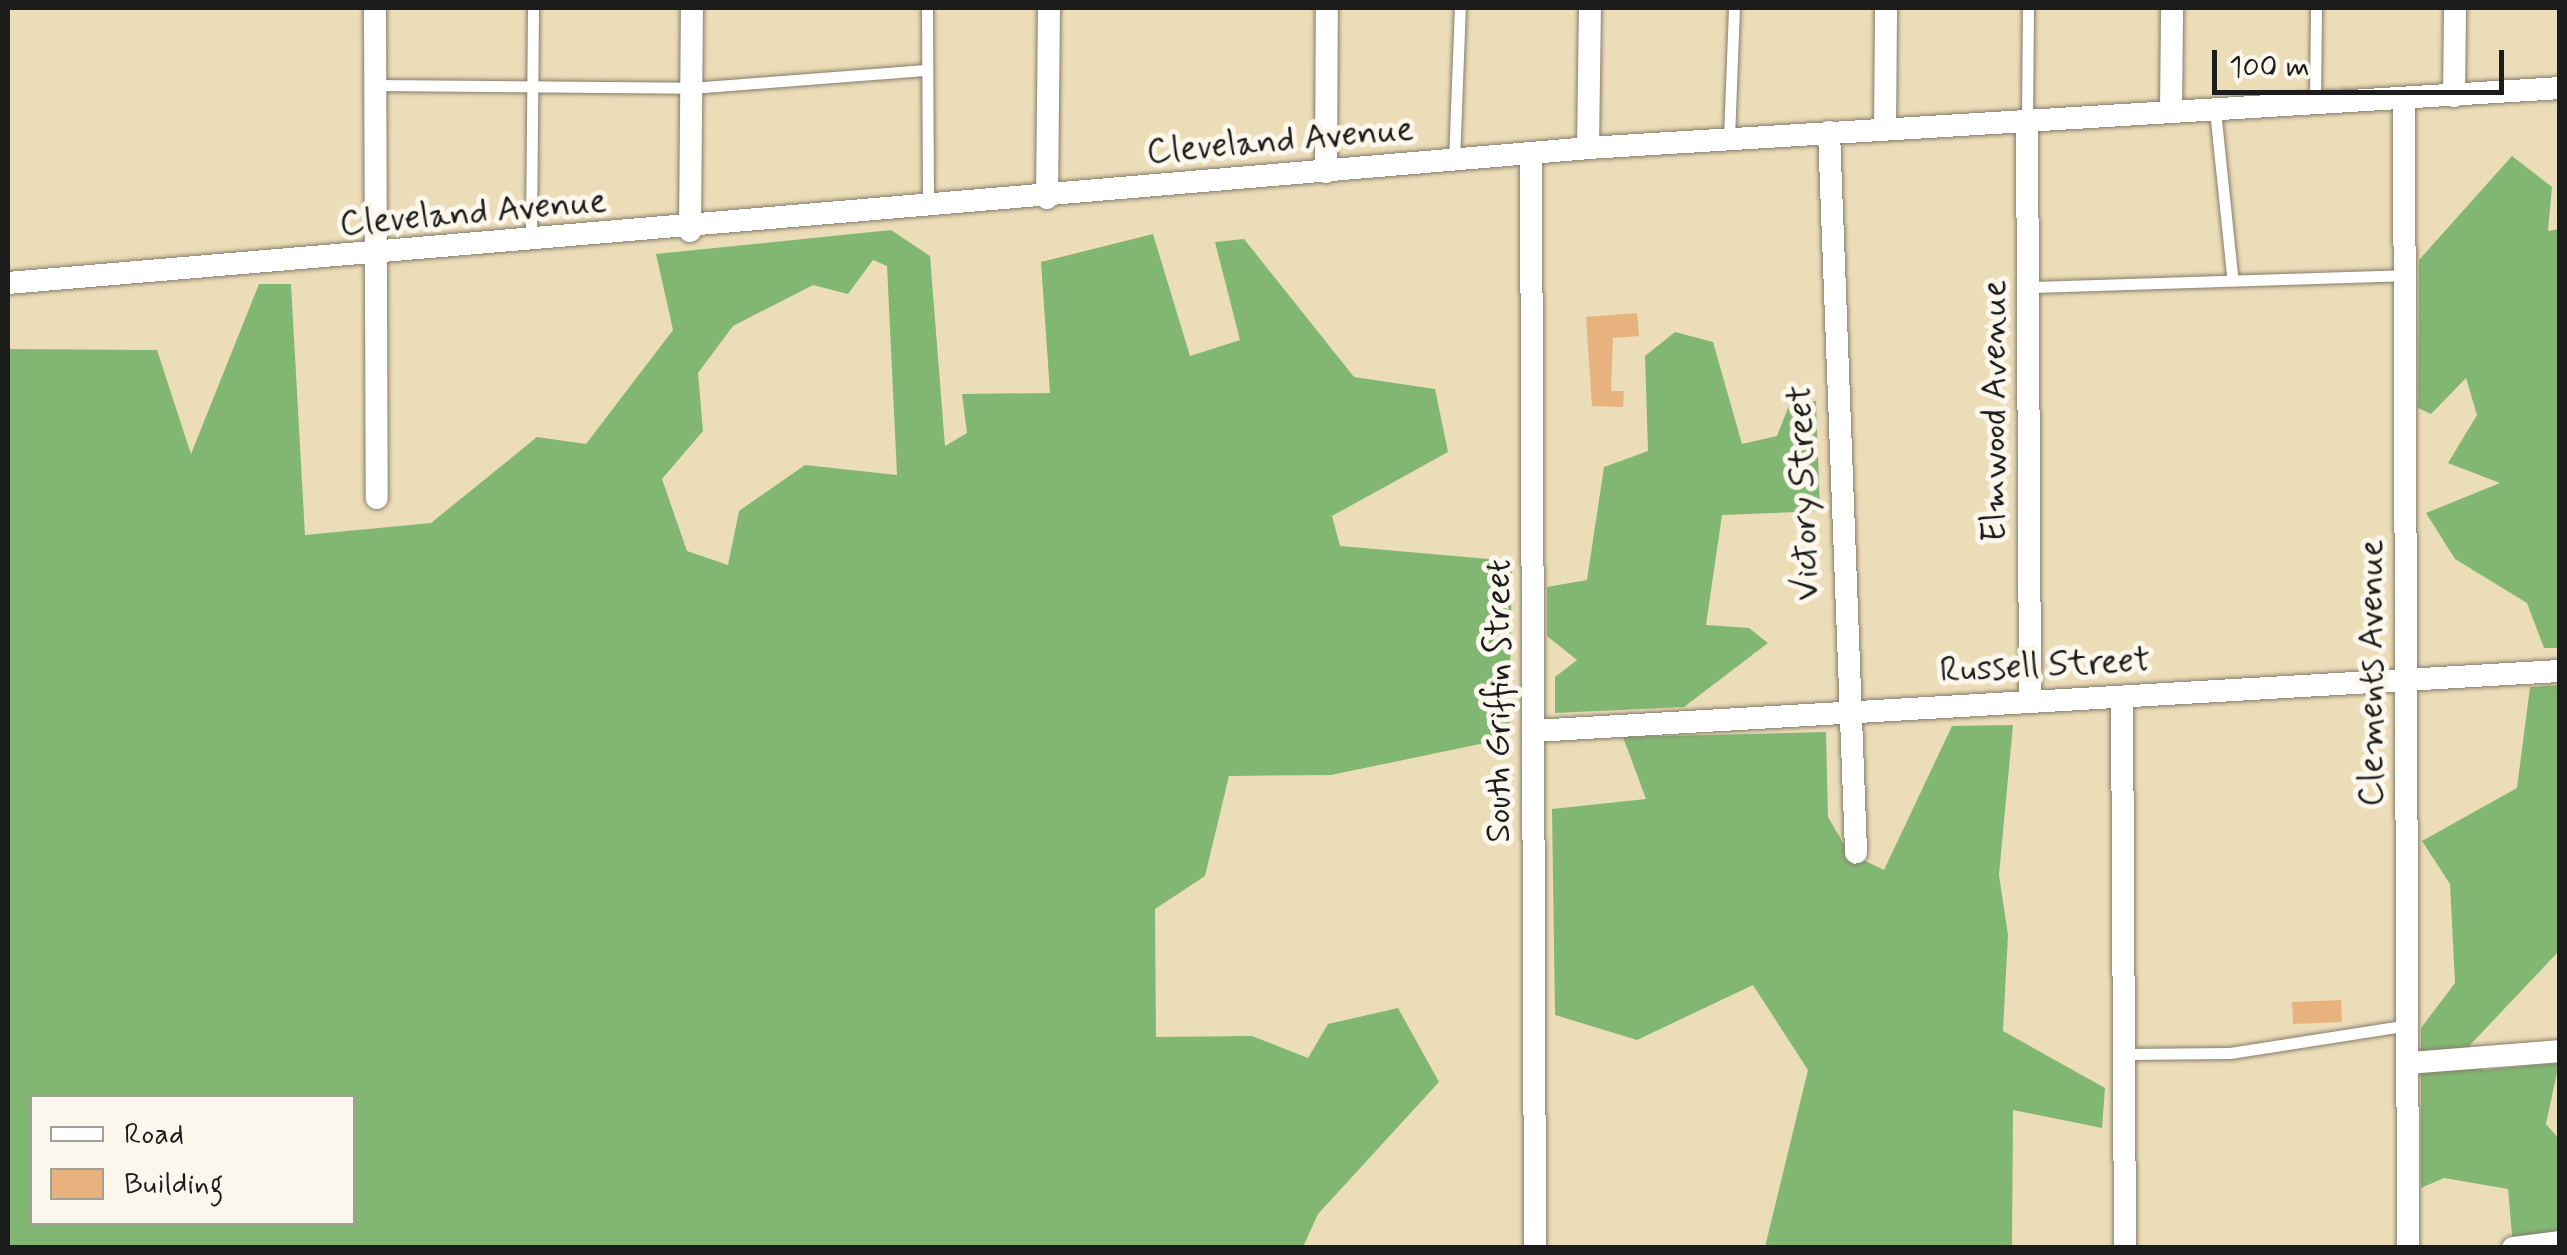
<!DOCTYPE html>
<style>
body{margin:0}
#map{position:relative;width:2567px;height:1255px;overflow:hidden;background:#ecddb9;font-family:Mynerve,sans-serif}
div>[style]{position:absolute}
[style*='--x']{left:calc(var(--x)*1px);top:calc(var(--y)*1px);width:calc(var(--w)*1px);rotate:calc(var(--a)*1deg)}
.forest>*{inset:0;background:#82b773}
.building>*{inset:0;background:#e8b27e}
.roads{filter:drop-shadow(0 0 2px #847c6a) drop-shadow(0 0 2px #847c6a)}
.service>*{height:11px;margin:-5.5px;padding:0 5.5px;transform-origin:5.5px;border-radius:5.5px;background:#fff}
.minor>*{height:22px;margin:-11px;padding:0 11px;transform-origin:11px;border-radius:11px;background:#fff}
span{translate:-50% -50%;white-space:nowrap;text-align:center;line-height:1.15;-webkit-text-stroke:10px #fbf7ec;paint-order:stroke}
.street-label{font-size:35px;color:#1c1c1c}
.frame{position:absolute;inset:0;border:10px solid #1c1c1c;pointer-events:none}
.legend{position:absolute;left:30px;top:1095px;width:325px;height:130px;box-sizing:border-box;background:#fbf7ec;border:2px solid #a29f99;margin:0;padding:12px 18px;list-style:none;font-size:30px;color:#1c1c1c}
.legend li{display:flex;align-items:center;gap:20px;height:50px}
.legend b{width:50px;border:2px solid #a29f99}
.scale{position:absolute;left:2212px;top:50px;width:292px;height:45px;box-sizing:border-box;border:5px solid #1c1c1c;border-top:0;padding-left:12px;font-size:30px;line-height:35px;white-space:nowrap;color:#1c1c1c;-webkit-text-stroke:8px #fbf7ec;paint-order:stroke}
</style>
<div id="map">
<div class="forest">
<div style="clip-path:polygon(2512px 156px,2552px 187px,2548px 231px,2559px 229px,2559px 648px,2544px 648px,2527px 603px,2455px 559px,2426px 513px,2500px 483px,2448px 463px,2477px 415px,2466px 378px,2431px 414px,2418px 408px,2419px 260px)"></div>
<div style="clip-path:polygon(evenodd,891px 230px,930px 256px,945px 446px,967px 433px,962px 394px,1050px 393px,1041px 262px,1153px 234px,1190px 356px,1240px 340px,1215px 242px,1244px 239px,1354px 377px,1435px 389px,1448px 452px,1332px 516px,1340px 546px,1512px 561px,1509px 738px,1331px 775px,1229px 776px,1205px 876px,1155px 909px,1156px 1037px,1252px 1036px,1308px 1058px,1328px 1024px,1398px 1008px,1439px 1082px,1318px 1214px,1303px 1247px,8px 1247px,8px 349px,157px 350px,191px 454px,259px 284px,291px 284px,305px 535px,431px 523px,537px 437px,586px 444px,673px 330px,656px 254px,891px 230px,873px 260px,887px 266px,897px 475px,805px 465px,739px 511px,728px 565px,687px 551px,662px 479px,703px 431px,698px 373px,733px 326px,813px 285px,848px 294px,873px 260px,891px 230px,32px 1098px,352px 1098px,352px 1222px,32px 1222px,32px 1098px)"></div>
<div style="clip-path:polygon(1675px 332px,1713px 342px,1742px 444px,1777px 436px,1790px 403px,1816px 401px,1820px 511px,1722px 515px,1706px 625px,1749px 628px,1768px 643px,1684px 707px,1555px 713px,1555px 677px,1577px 660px,1547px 636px,1547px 587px,1587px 580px,1604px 467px,1648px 451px,1645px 356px)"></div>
<div style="clip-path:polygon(2559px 685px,2559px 951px,2470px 1045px,2483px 1070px,2559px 1063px,2546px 1124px,2559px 1139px,2559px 1247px,2513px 1247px,2508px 1189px,2444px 1178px,2421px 1188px,2421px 1028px,2455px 983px,2450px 884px,2422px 841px,2517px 788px,2530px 687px)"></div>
<div style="clip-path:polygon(2013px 725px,1999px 875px,2008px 935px,2003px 1031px,2105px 1088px,2102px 1128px,2013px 1110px,2012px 1247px,1765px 1247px,1808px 1070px,1753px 985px,1637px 1040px,1555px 1015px,1552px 809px,1646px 799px,1623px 737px,1826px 732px,1828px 817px,1849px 853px,1884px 870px,1952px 726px)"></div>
</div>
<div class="building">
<div style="clip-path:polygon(1637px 313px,1639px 336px,1613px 338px,1611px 391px,1624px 391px,1623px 407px,1592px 406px,1586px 317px)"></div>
<div style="clip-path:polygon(2341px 1000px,2342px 1022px,2293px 1024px,2292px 1002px)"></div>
</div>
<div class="roads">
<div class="service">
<div style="--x:927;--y:8;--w:198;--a:89.7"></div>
<div style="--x:374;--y:85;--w:317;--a:0.5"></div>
<div style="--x:691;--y:88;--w:237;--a:-4.4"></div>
<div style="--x:2315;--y:104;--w:96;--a:-89.4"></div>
<div style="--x:2215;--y:110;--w:166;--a:84.1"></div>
<div style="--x:2027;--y:121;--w:113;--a:-89.5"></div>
<div style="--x:1729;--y:138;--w:130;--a:-87.8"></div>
<div style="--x:1454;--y:161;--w:153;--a:-87.8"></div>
<div style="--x:531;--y:239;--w:231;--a:-89.5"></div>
<div style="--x:2031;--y:287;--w:374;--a:-1.8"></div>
<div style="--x:2127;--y:1054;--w:103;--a:-0.6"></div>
<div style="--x:2230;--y:1053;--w:181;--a:-8.9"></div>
</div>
<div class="minor">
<div style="--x:375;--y:8;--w:490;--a:89.8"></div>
<div style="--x:2454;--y:96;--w:88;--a:-89.3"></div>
<div style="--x:2404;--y:99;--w:1149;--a:89.8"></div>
<div style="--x:2171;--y:112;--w:104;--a:-89.4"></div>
<div style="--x:2027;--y:121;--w:581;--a:89.7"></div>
<div style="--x:1885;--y:129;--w:121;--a:-89.5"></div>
<div style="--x:1829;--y:132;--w:721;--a:87.85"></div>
<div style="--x:1588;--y:148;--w:140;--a:-89.2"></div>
<div style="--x:1531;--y:154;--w:1094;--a:89.79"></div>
<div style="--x:1326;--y:172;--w:164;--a:-89.7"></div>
<div style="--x:1047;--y:198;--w:190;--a:-89.4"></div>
<div style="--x:690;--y:231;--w:223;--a:-89.5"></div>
<div style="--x:8;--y:283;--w:1586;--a:-4.88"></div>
<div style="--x:1588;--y:148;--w:974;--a:-3.53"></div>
<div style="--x:2122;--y:697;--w:551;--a:89.69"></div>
<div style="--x:1534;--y:731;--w:1028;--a:-3.35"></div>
<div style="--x:2409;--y:1063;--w:151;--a:-4.5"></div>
<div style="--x:2513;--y:1248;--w:47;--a:-7.3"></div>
</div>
</div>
<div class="street-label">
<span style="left:1280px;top:141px;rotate:-5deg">Cleveland Avenue</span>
<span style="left:473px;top:213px;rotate:-5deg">Cleveland Avenue</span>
<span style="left:1995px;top:411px;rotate:-90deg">Elmwood Avenue</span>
<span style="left:1804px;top:493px;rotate:-92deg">Victory Street</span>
<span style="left:2045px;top:666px;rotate:-3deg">Russell Street</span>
<span style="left:2372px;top:673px;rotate:-90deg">Clements Avenue</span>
<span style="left:1499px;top:701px;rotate:-90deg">South Griffin Street</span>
</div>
<div class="frame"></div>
<ul class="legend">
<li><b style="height:12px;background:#fff"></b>Road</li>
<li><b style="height:28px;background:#e8b27e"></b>Building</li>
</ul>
<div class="scale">100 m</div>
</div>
